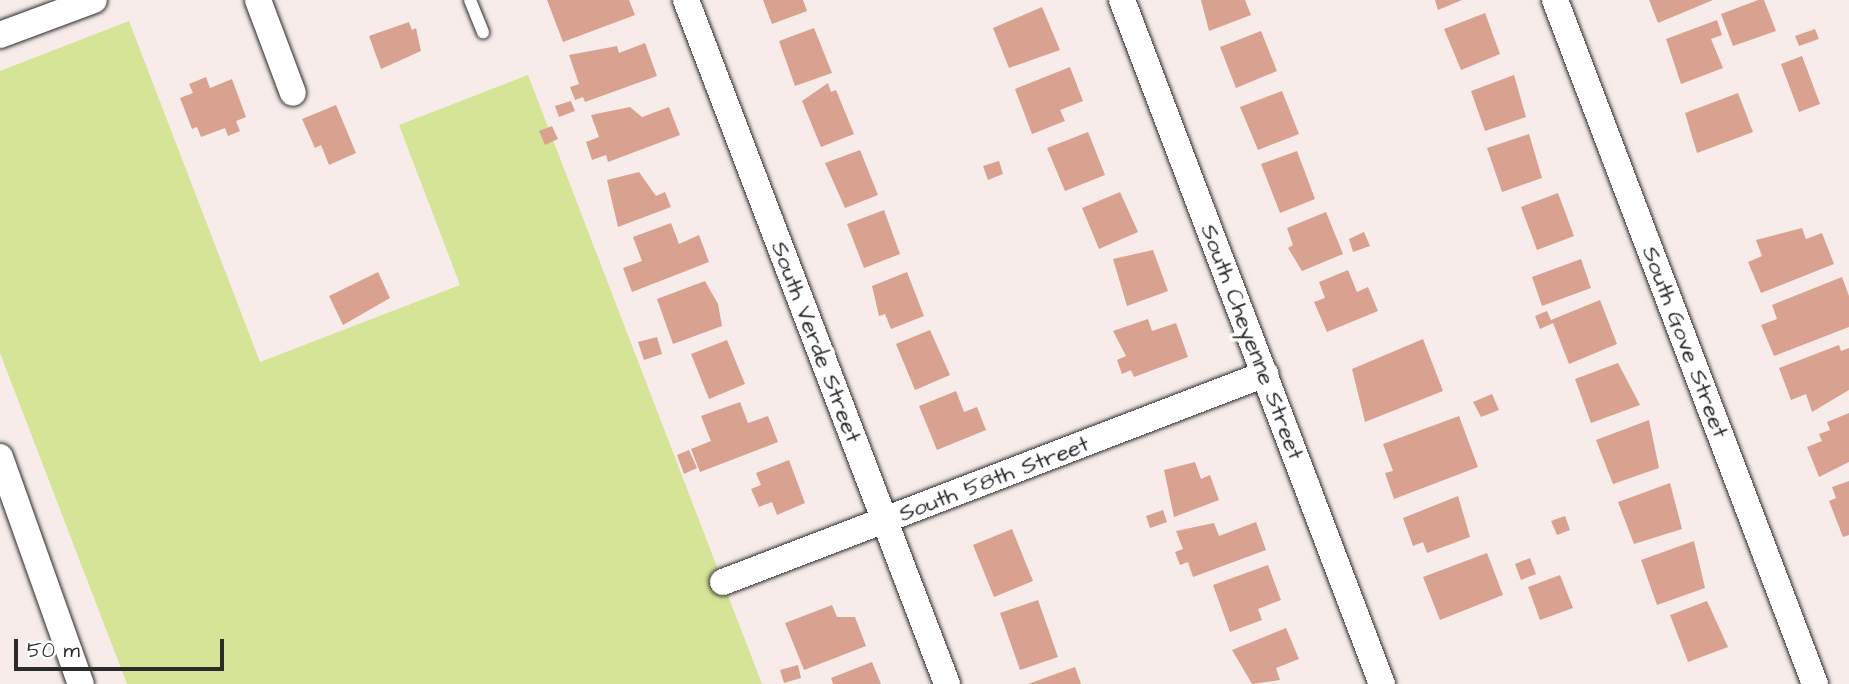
<!DOCTYPE html>
<style>
body{margin:0}
#map{position:relative;width:1849px;height:684px;overflow:hidden;background:#f7ece9;font-family:"Architects Daughter",sans-serif}
div>[style]{position:absolute}
[style*='--x']{left:calc(var(--x)*1px);top:calc(var(--y)*1px);width:calc(var(--w)*1px);rotate:calc(var(--a)*1deg)}
.green>*{inset:0;background:#d5e497}
.building>*{inset:0;background:#d9a290}
.roads{filter:drop-shadow(0 0 2px #2b2b2b) drop-shadow(0 0 2px #2b2b2b)}
.service>*{height:12px;margin:-6px;padding:0 6px;transform-origin:6px;border-radius:6px;background:#fff}
.minor>*{height:26px;margin:-13px;padding:0 13px;transform-origin:13px;border-radius:13px;background:#fff}
span{translate:-50% -50%;white-space:nowrap;text-align:center;line-height:1.15;-webkit-text-stroke:7px #fff;paint-order:stroke}
.street-label{font-size:23px;color:#2b2b2b}
.scale{position:absolute;left:14px;top:639px;width:210px;height:32px;box-sizing:border-box;border:4px solid #2b2b2b;border-top:0;padding-left:9px;font-size:21px;line-height:24px;white-space:nowrap;color:#2b2b2b;-webkit-text-stroke:5px #fff;paint-order:stroke}
</style>
<div id="map">
<div class="green">
<div style="clip-path:polygon(129px 21px,260px 362px,460px 285px,399px 125px,528px 75px,762px 684px,127px 684px,0 353px,0 71px)"></div>
</div>
<div class="building">
<div style="clip-path:polygon(547px 0,629px 0,635px 15px,563px 42px)"></div>
<div style="clip-path:polygon(763px 0,803px 0,807px 11px,772px 24px)"></div>
<div style="clip-path:polygon(1201px 0,1245px 0,1251px 15px,1209px 31px)"></div>
<div style="clip-path:polygon(1435px 0,1462px 0,1438px 10px)"></div>
<div style="clip-path:polygon(1649px 0,1713px 0,1658px 23px)"></div>
<div style="clip-path:polygon(1758px 0,1764px 0,1776px 31px,1733px 46px,1721px 14px)"></div>
<div style="clip-path:polygon(1042px 7px,1060px 50px,1009px 68px,993px 28px)"></div>
<div style="clip-path:polygon(1485px 13px,1500px 54px,1461px 70px,1444px 29px)"></div>
<div style="clip-path:polygon(1717px 20px,1722px 35px,1711px 39px,1723px 68px,1681px 84px,1666px 39px)"></div>
<div style="clip-path:polygon(409px 22px,412px 30px,416px 28px,421px 51px,381px 69px,369px 36px)"></div>
<div style="clip-path:polygon(814px 28px,832px 73px,795px 86px,779px 41px)"></div>
<div style="clip-path:polygon(1815px 29px,1819px 39px,1799px 46px,1795px 36px)"></div>
<div style="clip-path:polygon(1261px 31px,1277px 71px,1236px 88px,1220px 47px)"></div>
<div style="clip-path:polygon(645px 43px,657px 76px,585px 102px,583px 97px,575px 100px,570px 87px,579px 84px,569px 55px,617px 46px,619px 53px)"></div>
<div style="clip-path:polygon(1802px 56px,1820px 104px,1799px 112px,1781px 64px)"></div>
<div style="clip-path:polygon(1070px 67px,1083px 101px,1060px 110px,1065px 121px,1032px 134px,1015px 89px)"></div>
<div style="clip-path:polygon(1514px 75px,1526px 117px,1485px 131px,1471px 91px)"></div>
<div style="clip-path:polygon(206px 77px,210px 88px,232px 79px,246px 117px,236px 121px,240px 131px,228px 136px,225px 128px,201px 137px,197px 127px,192px 129px,180px 98px,193px 93px,189px 84px)"></div>
<div style="clip-path:polygon(828px 83px,831px 92px,836px 90px,854px 134px,821px 147px,802px 101px)"></div>
<div style="clip-path:polygon(1282px 91px,1299px 134px,1258px 150px,1240px 107px)"></div>
<div style="clip-path:polygon(1738px 93px,1753px 132px,1697px 153px,1685px 113px)"></div>
<div style="clip-path:polygon(571px 101px,575px 111px,559px 117px,555px 106px)"></div>
<div style="clip-path:polygon(336px 105px,356px 153px,329px 165px,321px 145px,315px 148px,302px 119px)"></div>
<div style="clip-path:polygon(630px 107px,642px 117px,669px 107px,680px 135px,608px 162px,606px 155px,592px 160px,586px 142px,599px 137px,591px 115px)"></div>
<div style="clip-path:polygon(552px 126px,558px 139px,545px 145px,539px 131px)"></div>
<div style="clip-path:polygon(1088px 132px,1105px 175px,1065px 191px,1047px 148px)"></div>
<div style="clip-path:polygon(1529px 134px,1542px 178px,1502px 192px,1487px 148px)"></div>
<div style="clip-path:polygon(860px 150px,878px 195px,845px 208px,825px 163px)"></div>
<div style="clip-path:polygon(1297px 151px,1315px 199px,1280px 213px,1261px 164px)"></div>
<div style="clip-path:polygon(999px 161px,1003px 174px,988px 180px,983px 166px)"></div>
<div style="clip-path:polygon(639px 172px,656px 196px,665px 192px,671px 207px,618px 227px,607px 180px)"></div>
<div style="clip-path:polygon(1120px 192px,1138px 232px,1099px 249px,1082px 208px)"></div>
<div style="clip-path:polygon(1558px 193px,1574px 236px,1537px 250px,1521px 207px)"></div>
<div style="clip-path:polygon(884px 210px,900px 254px,864px 268px,847px 224px)"></div>
<div style="clip-path:polygon(1326px 212px,1343px 254px,1302px 271px,1288px 248px,1293px 245px,1287px 228px)"></div>
<div style="clip-path:polygon(671px 223px,679px 244px,699px 235px,709px 262px,632px 292px,623px 268px,642px 261px,633px 237px)"></div>
<div style="clip-path:polygon(1802px 228px,1806px 239px,1822px 233px,1834px 264px,1761px 293px,1748px 262px,1762px 256px,1756px 240px)"></div>
<div style="clip-path:polygon(1364px 232px,1370px 246px,1353px 252px,1349px 239px)"></div>
<div style="clip-path:polygon(1153px 250px,1168px 291px,1127px 306px,1113px 259px)"></div>
<div style="clip-path:polygon(1581px 259px,1591px 288px,1542px 306px,1532px 277px)"></div>
<div style="clip-path:polygon(1348px 270px,1357px 292px,1368px 287px,1378px 311px,1327px 332px,1314px 302px,1325px 298px,1319px 282px)"></div>
<div style="clip-path:polygon(378px 272px,390px 298px,343px 325px,329px 296px)"></div>
<div style="clip-path:polygon(907px 272px,924px 316px,891px 329px,885px 314px,879px 316px,872px 286px)"></div>
<div style="clip-path:polygon(1842px 277px,1849px 296px,1849px 327px,1774px 356px,1761px 325px,1777px 319px,1772px 305px)"></div>
<div style="clip-path:polygon(705px 281px,718px 304px,722px 326px,673px 344px,657px 299px)"></div>
<div style="clip-path:polygon(1600px 300px,1617px 344px,1569px 364px,1553px 323px,1540px 329px,1535px 316px,1547px 311px,1551px 320px)"></div>
<div style="clip-path:polygon(1148px 319px,1152px 331px,1176px 323px,1188px 357px,1134px 377px,1131px 370px,1122px 374px,1117px 360px,1126px 356px,1113px 331px)"></div>
<div style="clip-path:polygon(930px 330px,950px 375px,915px 390px,896px 344px)"></div>
<div style="clip-path:polygon(657px 337px,662px 354px,644px 360px,638px 342px)"></div>
<div style="clip-path:polygon(1423px 339px,1443px 391px,1365px 422px,1352px 369px)"></div>
<div style="clip-path:polygon(727px 340px,745px 384px,709px 399px,691px 354px)"></div>
<div style="clip-path:polygon(1839px 345px,1841px 351px,1849px 348px,1849px 390px,1812px 412px,1806px 394px,1791px 400px,1779px 368px)"></div>
<div style="clip-path:polygon(1618px 363px,1640px 405px,1591px 423px,1575px 379px)"></div>
<div style="clip-path:polygon(956px 391px,964px 412px,977px 407px,986px 430px,937px 450px,919px 406px)"></div>
<div style="clip-path:polygon(1492px 394px,1499px 410px,1481px 417px,1473px 402px)"></div>
<div style="clip-path:polygon(740px 402px,748px 423px,768px 416px,778px 442px,700px 472px,691px 449px,711px 441px,701px 416px)"></div>
<div style="clip-path:polygon(1849px 413px,1849px 462px,1819px 477px,1807px 447px,1822px 441px,1819px 434px,1830px 430px,1827px 422px)"></div>
<div style="clip-path:polygon(1459px 416px,1478px 467px,1394px 499px,1385px 473px,1393px 471px,1383px 444px)"></div>
<div style="clip-path:polygon(1649px 420px,1659px 468px,1613px 484px,1596px 440px)"></div>
<div style="clip-path:polygon(689px 450px,697px 468px,684px 474px,677px 455px)"></div>
<div style="clip-path:polygon(789px 460px,805px 503px,777px 515px,772px 502px,759px 507px,751px 489px,761px 485px,756px 473px)"></div>
<div style="clip-path:polygon(1195px 462px,1201px 479px,1210px 475px,1219px 500px,1174px 517px,1164px 470px)"></div>
<div style="clip-path:polygon(1849px 481px,1849px 535px,1843px 537px,1829px 501px,1836px 498px,1832px 487px)"></div>
<div style="clip-path:polygon(1670px 483px,1682px 529px,1634px 544px,1618px 502px)"></div>
<div style="clip-path:polygon(1458px 496px,1470px 537px,1427px 553px,1423px 542px,1413px 546px,1403px 518px)"></div>
<div style="clip-path:polygon(1163px 510px,1167px 522px,1150px 528px,1146px 516px)"></div>
<div style="clip-path:polygon(1565px 516px,1570px 530px,1557px 535px,1551px 521px)"></div>
<div style="clip-path:polygon(1256px 522px,1266px 550px,1193px 577px,1188px 562px,1180px 565px,1175px 552px,1183px 549px,1176px 531px,1214px 523px,1219px 536px)"></div>
<div style="clip-path:polygon(1012px 529px,1033px 581px,994px 597px,973px 545px)"></div>
<div style="clip-path:polygon(1694px 541px,1705px 588px,1657px 605px,1641px 560px)"></div>
<div style="clip-path:polygon(1487px 553px,1503px 595px,1440px 620px,1423px 577px)"></div>
<div style="clip-path:polygon(1530px 558px,1536px 574px,1521px 580px,1515px 564px)"></div>
<div style="clip-path:polygon(1268px 565px,1281px 600px,1258px 609px,1262px 620px,1230px 632px,1213px 585px)"></div>
<div style="clip-path:polygon(1560px 575px,1573px 608px,1540px 620px,1528px 587px)"></div>
<div style="clip-path:polygon(1038px 600px,1058px 657px,1020px 670px,1000px 613px)"></div>
<div style="clip-path:polygon(1707px 601px,1728px 647px,1688px 662px,1670px 615px)"></div>
<div style="clip-path:polygon(832px 605px,837px 617px,855px 617px,866px 646px,804px 670px,785px 623px)"></div>
<div style="clip-path:polygon(1286px 628px,1299px 659px,1276px 668px,1280px 680px,1252px 684px,1232px 650px)"></div>
<div style="clip-path:polygon(872px 662px,881px 684px,833px 684px,831px 678px)"></div>
<div style="clip-path:polygon(798px 665px,801px 678px,784px 683px,780px 670px)"></div>
<div style="clip-path:polygon(1075px 667px,1081px 684px,1028px 684px)"></div>
</div>
<div class="roads">
<div class="service">
<div style="--x:470;--y:0;--w:35;--a:68"></div>
</div>
<div class="minor">
<div style="--x:258;--y:0;--w:99;--a:69.4"></div>
<div style="--x:686;--y:0;--w:732;--a:69.11"></div>
<div style="--x:1122;--y:0;--w:732;--a:69.19"></div>
<div style="--x:1555;--y:0;--w:732;--a:69.19"></div>
<div style="--x:0;--y:35;--w:100;--a:-20.4"></div>
<div style="--x:0;--y:457;--w:241;--a:70.4"></div>
<div style="--x:723;--y:582;--w:581;--a:-20.99"></div>
</div>
</div>
<div class="street-label">
<span style="left:816px;top:342px;rotate:69deg">South Verde Street</span>
<span style="left:1252px;top:342px;rotate:69deg">South Cheyenne Street</span>
<span style="left:1685px;top:342px;rotate:69deg">South Gove Street</span>
<span style="left:994px;top:479px;rotate:-21deg">South 58th Street</span>
</div>
<div class="scale">50 m</div>
</div>
